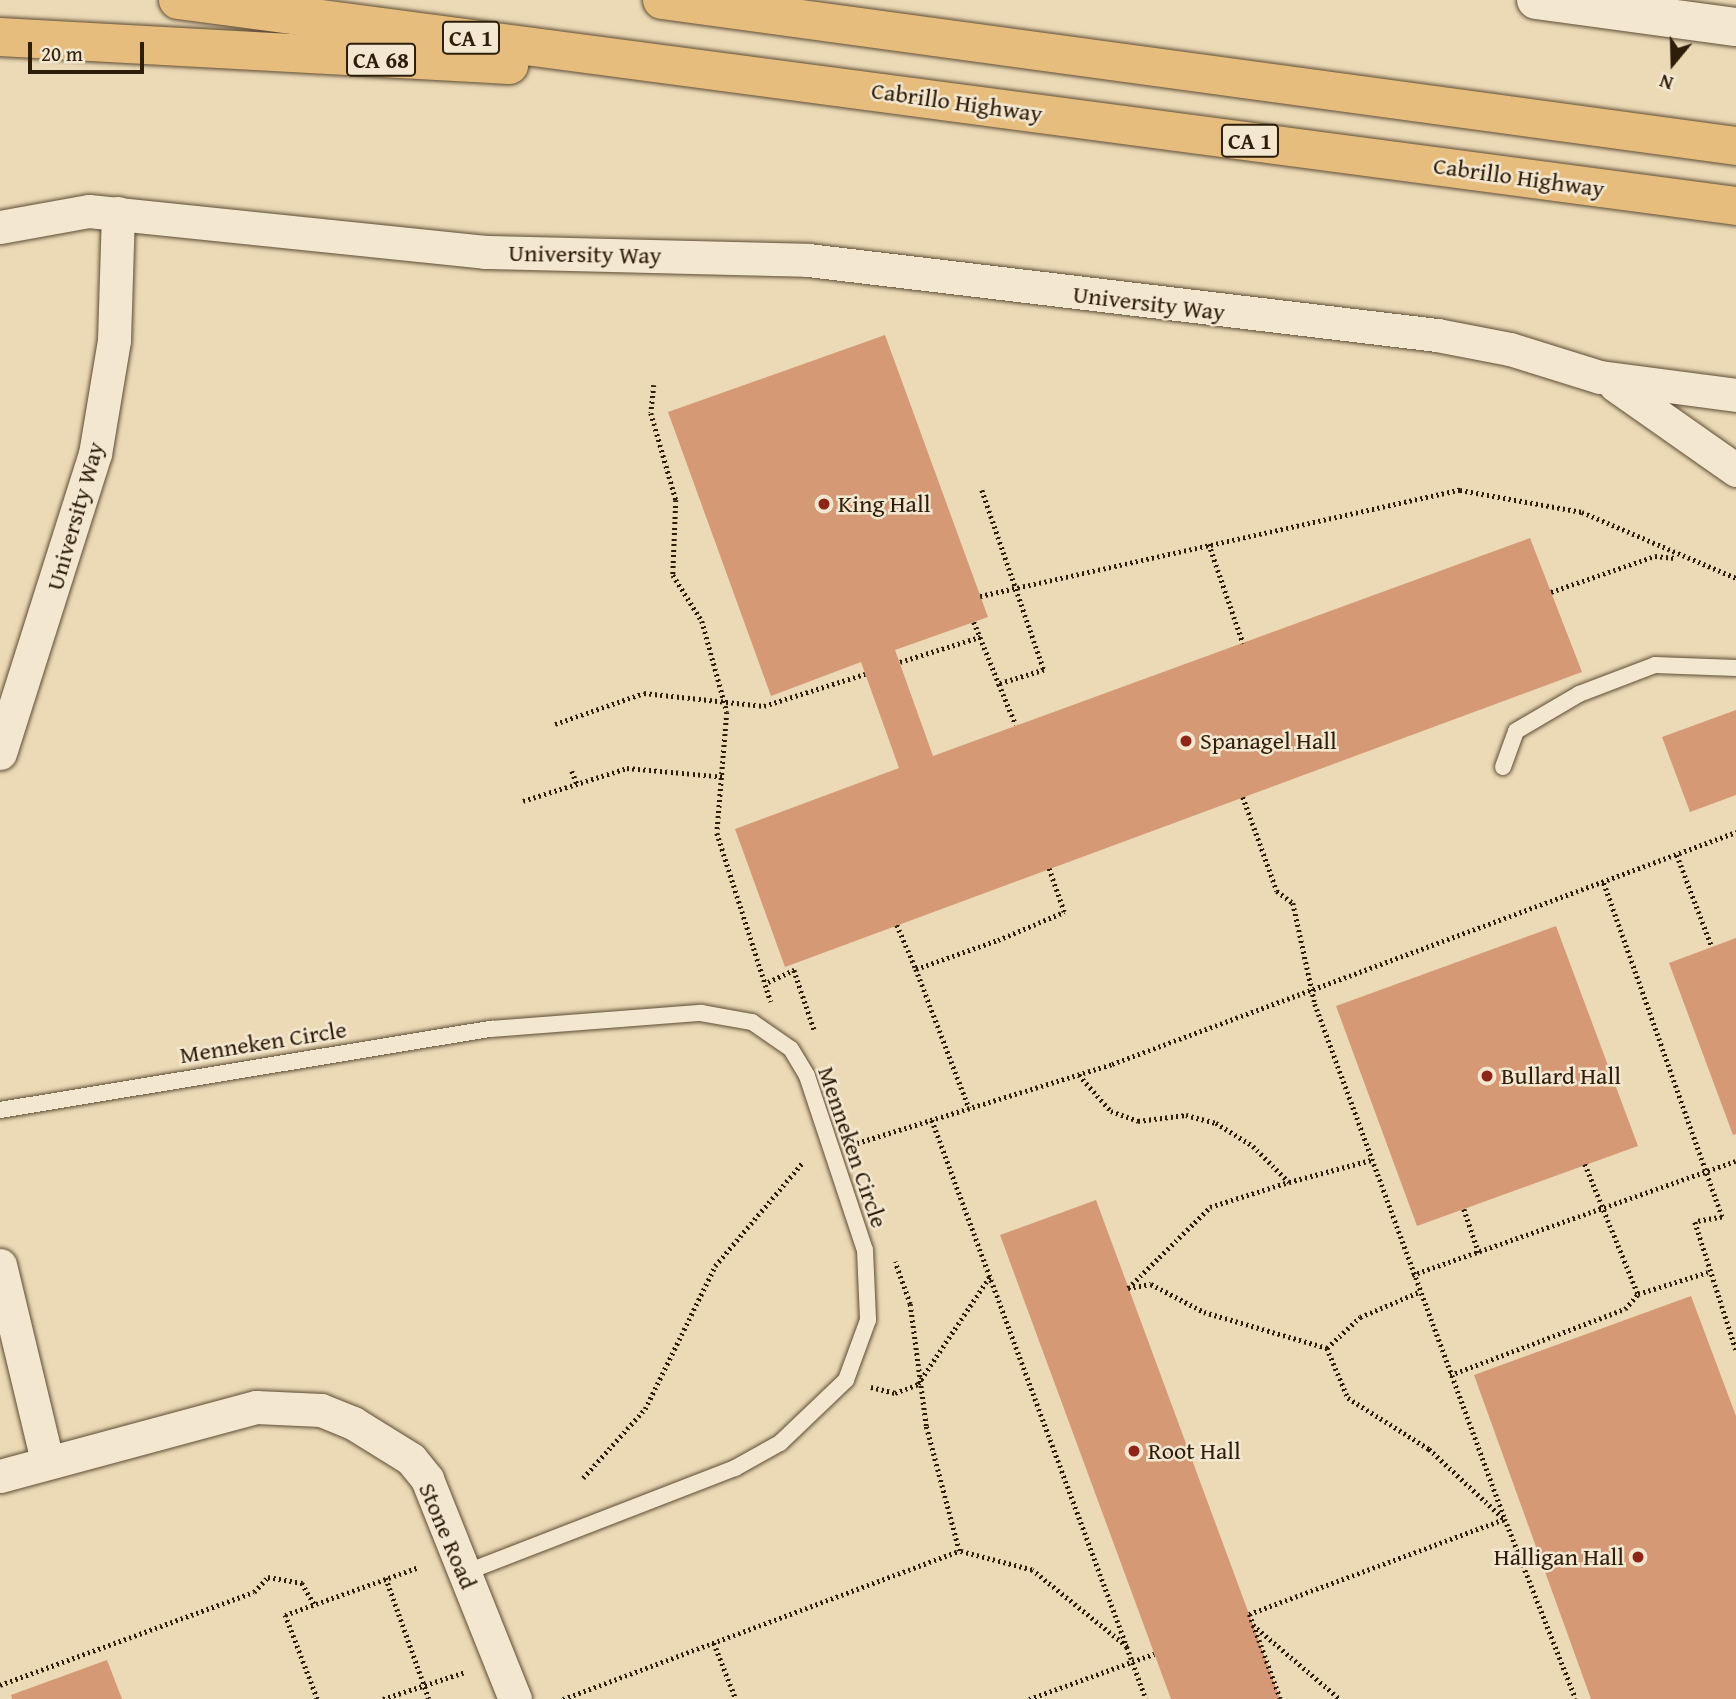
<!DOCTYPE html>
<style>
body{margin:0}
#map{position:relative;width:1736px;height:1699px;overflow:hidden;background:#ecdab7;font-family:"Gentium Book Plus",serif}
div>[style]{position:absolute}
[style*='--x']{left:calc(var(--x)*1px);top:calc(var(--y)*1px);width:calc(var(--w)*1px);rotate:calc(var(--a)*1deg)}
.building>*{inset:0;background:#d59975}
.path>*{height:4.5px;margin-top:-2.25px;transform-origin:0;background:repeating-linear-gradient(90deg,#2d1d09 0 2px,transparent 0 5.5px)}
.roads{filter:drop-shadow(0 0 2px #5d4c34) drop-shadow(0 0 2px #5d4c34)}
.lane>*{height:16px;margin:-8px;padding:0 8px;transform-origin:8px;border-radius:8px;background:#f3e7d0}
.street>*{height:33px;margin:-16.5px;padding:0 16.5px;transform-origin:16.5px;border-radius:16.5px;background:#f3e7d0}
.secondary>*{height:38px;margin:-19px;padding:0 19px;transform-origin:19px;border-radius:19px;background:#f3e7d0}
.highway>*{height:38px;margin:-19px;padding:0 19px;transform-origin:19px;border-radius:19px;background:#e6bd7c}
.dots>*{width:19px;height:19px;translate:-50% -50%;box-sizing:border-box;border:4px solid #f3e7d0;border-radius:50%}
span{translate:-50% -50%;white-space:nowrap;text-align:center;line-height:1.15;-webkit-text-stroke:5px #f3e7d0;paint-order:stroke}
.shield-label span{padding:2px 5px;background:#f3e7d0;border:2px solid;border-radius:5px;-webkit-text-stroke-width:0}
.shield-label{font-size:23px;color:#2d1d09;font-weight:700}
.street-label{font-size:24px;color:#2d1d09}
.poi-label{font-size:24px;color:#2d1d09}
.left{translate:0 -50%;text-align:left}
.right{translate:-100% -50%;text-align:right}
.north{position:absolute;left:1638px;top:28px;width:70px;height:70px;-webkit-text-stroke:5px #f3e7d0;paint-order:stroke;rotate:199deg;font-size:19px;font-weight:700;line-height:28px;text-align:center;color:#2d1d09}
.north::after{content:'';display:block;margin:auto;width:24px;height:32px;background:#2d1d09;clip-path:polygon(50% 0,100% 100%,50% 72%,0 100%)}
.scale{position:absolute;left:28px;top:42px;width:116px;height:32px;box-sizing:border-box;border:4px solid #2d1d09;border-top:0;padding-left:9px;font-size:21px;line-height:24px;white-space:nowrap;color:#2d1d09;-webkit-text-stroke:5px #f3e7d0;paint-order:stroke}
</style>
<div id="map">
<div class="building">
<div style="clip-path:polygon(885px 335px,988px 617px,895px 650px,933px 756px,1530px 538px,1582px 672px,785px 967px,735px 829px,899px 768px,861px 662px,771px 696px,668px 412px)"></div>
<div style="clip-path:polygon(1736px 710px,1736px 795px,1690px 812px,1662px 737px)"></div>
<div style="clip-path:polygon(1556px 926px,1638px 1146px,1417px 1226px,1336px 1006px)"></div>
<div style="clip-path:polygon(1736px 938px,1736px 1134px,1733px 1135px,1669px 963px)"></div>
<div style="clip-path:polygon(1096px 1200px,1249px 1614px,1280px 1699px,1171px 1699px,1000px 1235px)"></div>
<div style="clip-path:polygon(1691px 1296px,1736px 1416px,1736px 1699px,1591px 1699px,1474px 1375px)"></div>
<div style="clip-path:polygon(107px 1660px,122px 1699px,12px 1699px,11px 1695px)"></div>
</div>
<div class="path">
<div style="--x:654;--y:385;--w:28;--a:96"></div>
<div style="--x:651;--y:413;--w:91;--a:74"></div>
<div style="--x:676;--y:500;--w:75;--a:92.3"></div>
<div style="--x:673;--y:575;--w:54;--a:57.8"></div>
<div style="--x:702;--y:621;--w:94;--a:74.6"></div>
<div style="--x:727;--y:712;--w:121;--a:94.7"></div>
<div style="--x:717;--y:833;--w:177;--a:72.3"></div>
<div style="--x:982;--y:490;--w:190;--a:71"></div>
<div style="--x:1044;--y:670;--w:47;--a:162.7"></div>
<div style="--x:999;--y:684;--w:44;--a:67.5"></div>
<div style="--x:1209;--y:544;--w:105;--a:71"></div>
<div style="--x:1551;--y:592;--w:110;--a:-19.1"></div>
<div style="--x:1655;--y:556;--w:20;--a:6"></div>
<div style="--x:980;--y:596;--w:492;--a:-12.5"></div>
<div style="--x:1460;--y:490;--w:124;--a:10.2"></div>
<div style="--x:1582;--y:512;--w:168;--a:23.2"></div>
<div style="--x:974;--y:622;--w:67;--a:68"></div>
<div style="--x:900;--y:662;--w:84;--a:-17.4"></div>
<div style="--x:555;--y:724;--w:94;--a:-19.2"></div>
<div style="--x:644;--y:693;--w:121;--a:6.2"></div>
<div style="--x:764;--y:706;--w:106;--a:-17.6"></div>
<div style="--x:572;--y:771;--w:14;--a:69"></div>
<div style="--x:1243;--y:797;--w:100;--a:70.1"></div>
<div style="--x:1277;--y:891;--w:20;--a:37"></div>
<div style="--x:1293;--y:903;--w:103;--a:77.7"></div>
<div style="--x:1315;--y:1004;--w:549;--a:69.75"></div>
<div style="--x:523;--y:801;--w:109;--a:-17.6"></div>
<div style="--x:627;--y:768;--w:98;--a:5.2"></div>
<div style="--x:1677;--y:855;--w:98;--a:69.2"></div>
<div style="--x:1604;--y:883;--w:354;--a:70.5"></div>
<div style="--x:1722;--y:1217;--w:27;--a:170"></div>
<div style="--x:1695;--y:1222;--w:134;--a:72.2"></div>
<div style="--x:897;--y:925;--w:48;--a:66.6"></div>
<div style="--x:916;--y:969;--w:87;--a:-19.5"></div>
<div style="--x:998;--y:940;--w:72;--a:-23"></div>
<div style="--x:1064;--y:912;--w:46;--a:-109.2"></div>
<div style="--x:916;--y:969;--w:149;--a:69.1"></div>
<div style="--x:768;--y:982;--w:29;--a:-25"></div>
<div style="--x:794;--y:970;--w:65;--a:71.3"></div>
<div style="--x:1079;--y:1075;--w:48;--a:48.4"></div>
<div style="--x:1111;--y:1111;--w:29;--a:20"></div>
<div style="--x:1138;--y:1121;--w:48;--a:-7.1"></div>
<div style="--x:1186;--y:1115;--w:31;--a:15"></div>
<div style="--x:1216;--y:1123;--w:44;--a:31.9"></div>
<div style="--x:1253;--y:1146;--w:51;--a:45"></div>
<div style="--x:1289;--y:1182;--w:85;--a:-15"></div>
<div style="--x:932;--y:1120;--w:562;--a:69.69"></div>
<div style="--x:1127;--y:1647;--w:122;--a:-141"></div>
<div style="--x:1032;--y:1570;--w:75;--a:-165.4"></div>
<div style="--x:857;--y:1143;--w:267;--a:-17.2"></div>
<div style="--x:1112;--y:1064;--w:666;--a:-20.39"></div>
<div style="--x:1585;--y:1164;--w:140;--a:67.8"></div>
<div style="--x:1464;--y:1209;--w:46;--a:71.2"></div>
<div style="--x:1412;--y:1275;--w:343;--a:-19.4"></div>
<div style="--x:1128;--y:1288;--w:23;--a:-10"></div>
<div style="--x:1151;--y:1284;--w:60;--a:27.8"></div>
<div style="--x:1204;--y:1312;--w:128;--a:16.3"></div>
<div style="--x:1327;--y:1348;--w:45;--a:-43.2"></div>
<div style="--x:1360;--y:1317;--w:64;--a:-23"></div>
<div style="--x:1128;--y:1288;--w:115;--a:-44.6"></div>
<div style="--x:1210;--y:1207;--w:83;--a:-17.6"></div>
<div style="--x:1327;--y:1348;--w:54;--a:67.2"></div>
<div style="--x:1348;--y:1398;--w:96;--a:32.2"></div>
<div style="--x:1429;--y:1449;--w:103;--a:43"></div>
<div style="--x:1450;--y:1375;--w:187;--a:-20.7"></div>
<div style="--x:1625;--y:1309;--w:20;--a:-49"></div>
<div style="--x:1638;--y:1294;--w:73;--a:-17.4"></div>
<div style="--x:871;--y:1387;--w:25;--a:14"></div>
<div style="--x:895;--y:1393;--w:25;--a:-21"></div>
<div style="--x:918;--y:1384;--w:130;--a:-56.3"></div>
<div style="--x:583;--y:1478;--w:93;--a:-48.1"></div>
<div style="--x:645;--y:1409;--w:159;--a:-63.9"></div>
<div style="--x:715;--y:1266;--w:136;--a:-49.8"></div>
<div style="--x:386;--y:1578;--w:128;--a:70.4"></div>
<div style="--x:1253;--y:1625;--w:114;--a:40.4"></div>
<div style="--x:714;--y:1643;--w:60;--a:68.6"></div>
<div style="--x:1127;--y:1647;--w:55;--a:69.9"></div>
<div style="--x:0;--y:1685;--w:270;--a:-20.1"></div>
<div style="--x:254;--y:1592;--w:21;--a:-47"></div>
<div style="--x:268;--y:1577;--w:35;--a:10"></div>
<div style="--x:302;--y:1583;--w:24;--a:60"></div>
<div style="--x:317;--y:1699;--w:90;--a:-110.9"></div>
<div style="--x:285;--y:1615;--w:142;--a:-19.7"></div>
<div style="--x:383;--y:1699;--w:86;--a:-18.2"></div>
<div style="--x:563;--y:1699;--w:423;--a:-20.5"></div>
<div style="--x:959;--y:1551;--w:129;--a:-104.8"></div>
<div style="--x:926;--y:1426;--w:123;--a:-97.5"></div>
<div style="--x:910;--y:1304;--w:45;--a:-109.7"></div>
<div style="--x:1029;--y:1699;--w:133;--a:-19.8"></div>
<div style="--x:1280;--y:1699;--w:90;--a:-110"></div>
<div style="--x:1249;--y:1614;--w:273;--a:-20.4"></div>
<div style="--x:1505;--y:1519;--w:193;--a:68.5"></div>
</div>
<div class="roads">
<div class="lane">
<div style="--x:1503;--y:767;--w:38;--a:-70"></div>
<div style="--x:1516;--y:731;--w:73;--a:-30.4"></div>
<div style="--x:1579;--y:694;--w:81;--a:-20.9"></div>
<div style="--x:1655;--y:665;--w:81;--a:2.1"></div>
<div style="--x:0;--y:1110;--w:498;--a:-9.4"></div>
<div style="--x:491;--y:1029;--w:211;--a:-4.4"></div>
<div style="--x:701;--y:1013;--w:52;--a:10"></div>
<div style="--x:752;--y:1022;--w:47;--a:34.7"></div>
<div style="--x:791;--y:1049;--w:31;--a:59"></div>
<div style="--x:807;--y:1076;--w:183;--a:71.6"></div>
<div style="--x:865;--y:1250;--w:70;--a:87.5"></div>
<div style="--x:868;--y:1320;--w:64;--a:110.1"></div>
<div style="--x:846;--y:1380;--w:91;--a:136.3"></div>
<div style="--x:780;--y:1443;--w:51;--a:150.9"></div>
<div style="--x:735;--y:1468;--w:291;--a:158.8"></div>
</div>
<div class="street">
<div style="--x:0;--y:227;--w:90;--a:-10.2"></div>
<div style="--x:89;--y:211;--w:398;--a:5.9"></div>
<div style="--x:485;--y:252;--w:323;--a:1.4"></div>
<div style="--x:808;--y:260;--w:633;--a:6.8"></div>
<div style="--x:1437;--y:335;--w:74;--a:10.9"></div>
<div style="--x:1510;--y:349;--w:94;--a:17.3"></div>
<div style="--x:1600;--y:377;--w:137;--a:7.5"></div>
<div style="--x:1615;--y:385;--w:148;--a:35.1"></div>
<div style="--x:0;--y:753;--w:314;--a:-72.4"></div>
<div style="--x:95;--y:454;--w:116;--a:-80.5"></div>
<div style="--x:114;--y:340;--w:127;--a:-88.2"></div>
<div style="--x:0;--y:1265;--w:202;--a:76.5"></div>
<div style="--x:0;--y:1476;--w:265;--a:-15.1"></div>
<div style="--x:256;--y:1407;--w:65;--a:2.6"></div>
<div style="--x:321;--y:1410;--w:35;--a:22"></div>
<div style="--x:353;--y:1423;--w:68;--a:31.8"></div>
<div style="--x:411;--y:1459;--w:26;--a:51"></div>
<div style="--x:427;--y:1479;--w:237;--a:68.2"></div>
</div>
<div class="secondary">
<div style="--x:1536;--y:0;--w:202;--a:7.7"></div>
</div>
<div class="highway">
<div style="--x:178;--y:0;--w:1572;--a:7.53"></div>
<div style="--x:662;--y:0;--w:1084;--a:7.74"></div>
<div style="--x:0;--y:37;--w:510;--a:3.15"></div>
</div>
</div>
<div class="dots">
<div style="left:824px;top:504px;background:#8f2418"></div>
<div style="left:1186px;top:741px;background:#8f2418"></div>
<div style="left:1487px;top:1076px;background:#8f2418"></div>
<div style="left:1134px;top:1451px;background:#8f2418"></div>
<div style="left:1638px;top:1557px;background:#8f2418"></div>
</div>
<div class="shield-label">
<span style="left:471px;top:38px">CA 1</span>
<span style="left:381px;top:60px">CA 68</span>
<span style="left:1250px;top:141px">CA 1</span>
</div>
<div class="street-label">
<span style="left:957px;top:102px;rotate:8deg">Cabrillo Highway</span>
<span style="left:1519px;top:177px;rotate:8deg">Cabrillo Highway</span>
<span style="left:585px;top:254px;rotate:1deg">University Way</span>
<span style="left:1149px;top:303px;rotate:7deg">University Way</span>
<span style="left:75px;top:516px;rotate:-74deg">University Way</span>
<span style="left:263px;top:1042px;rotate:-9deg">Menneken Circle</span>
<span style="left:853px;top:1147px;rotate:71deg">Menneken Circle</span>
<span style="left:448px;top:1536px;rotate:67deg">Stone Road</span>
</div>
<div class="poi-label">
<span class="left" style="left:838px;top:504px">King Hall</span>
<span class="left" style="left:1200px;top:741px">Spanagel Hall</span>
<span class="left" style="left:1501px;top:1076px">Bullard Hall</span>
<span class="left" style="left:1148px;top:1451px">Root Hall</span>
<span class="right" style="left:1624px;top:1557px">Halligan Hall</span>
</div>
<div class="north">N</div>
<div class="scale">20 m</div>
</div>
